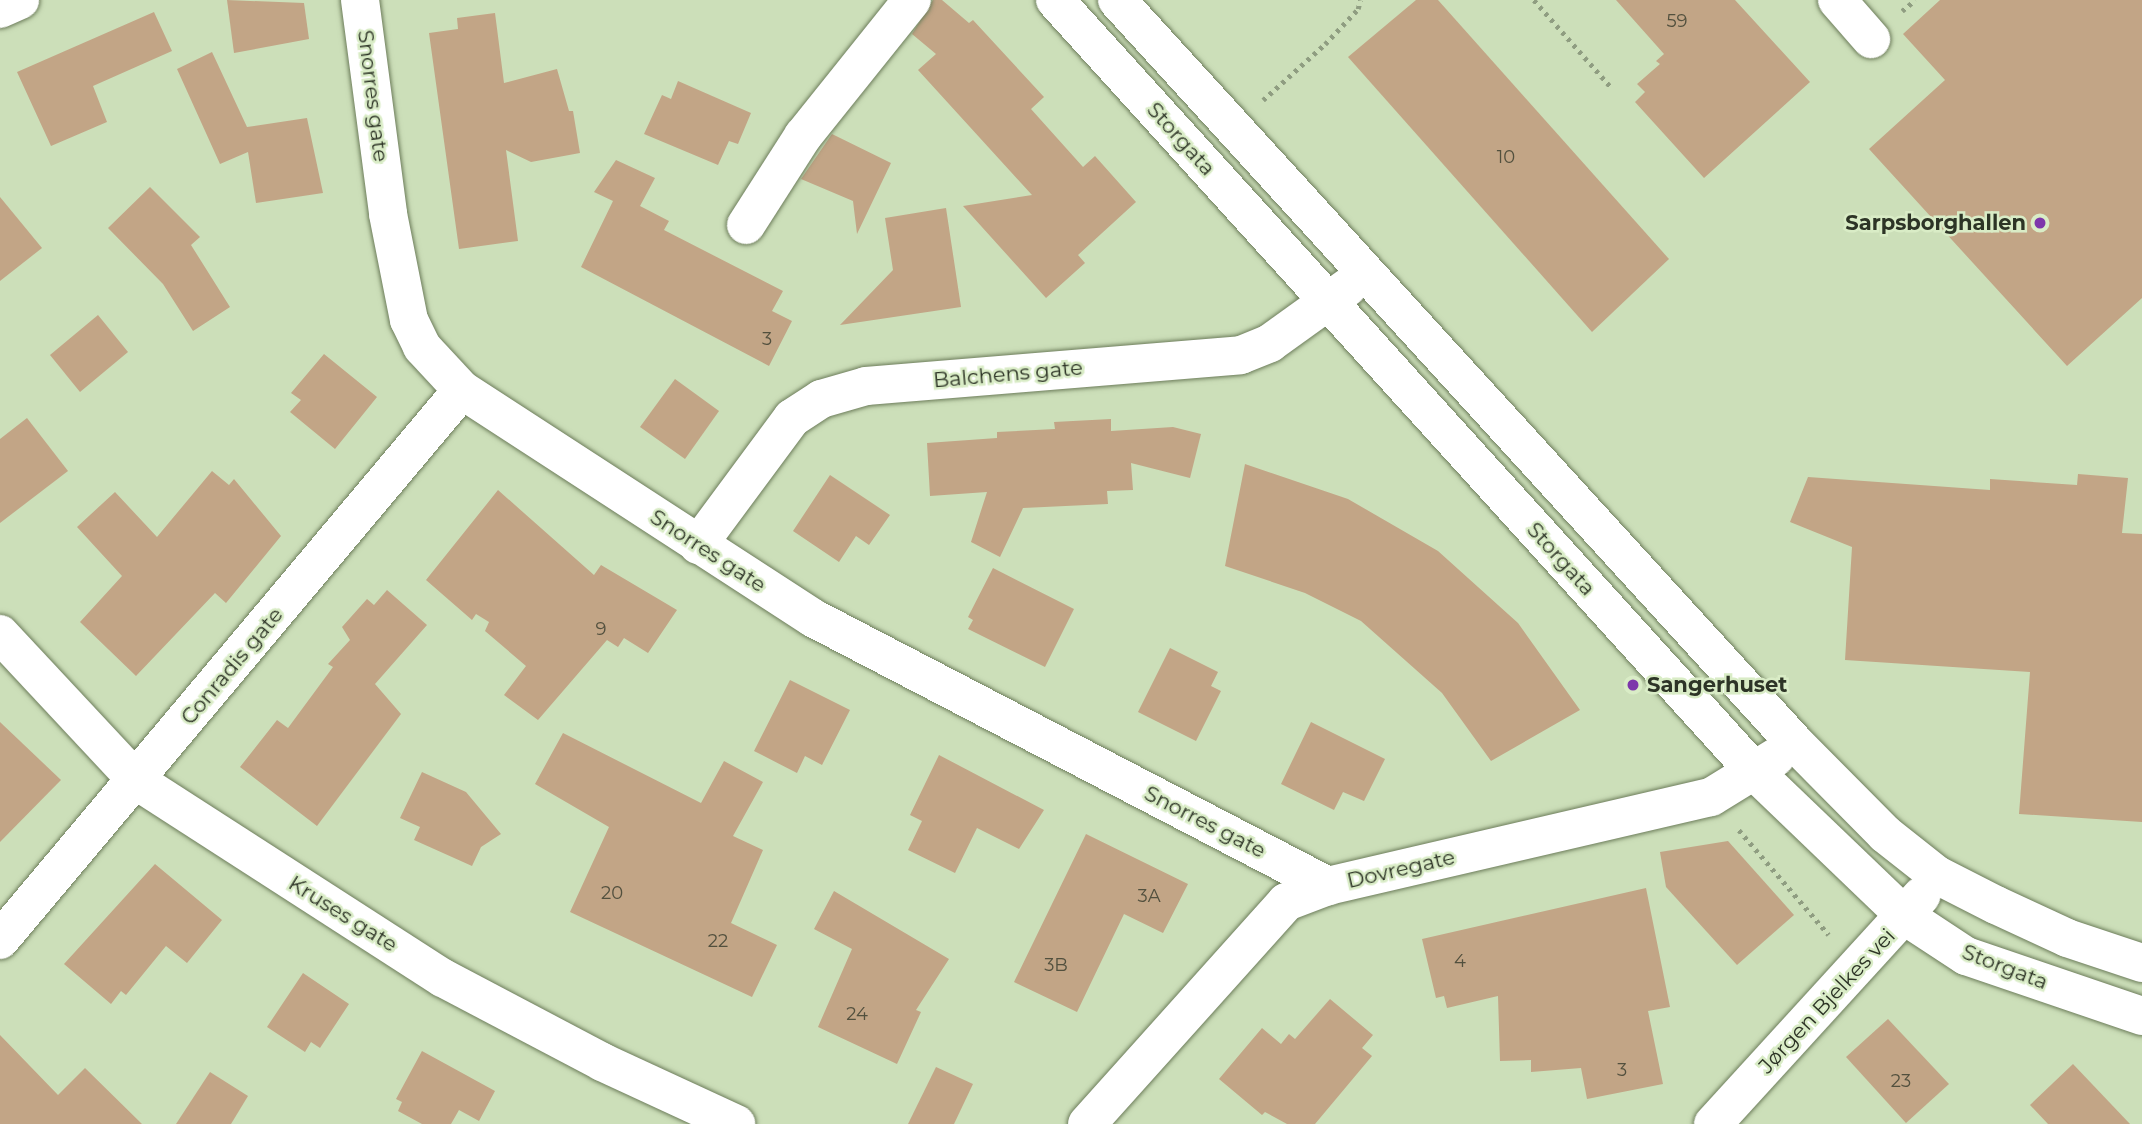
<!DOCTYPE html>
<meta charset="utf-8">
<style>
body{margin:0}
#map{position:relative;width:2142px;height:1124px;overflow:hidden;background:#ccdfb9;font-family:Montserrat,sans-serif}
div>[style]{position:absolute}
[style*='--x']{left:calc(var(--x)*1px);top:calc(var(--y)*1px);width:calc(var(--w)*1px);rotate:calc(var(--a)*1deg)}
.building>*{inset:0;background:#c2a586}
.path>*{height:4.5px;margin-top:-2.25px;transform-origin:0;background:repeating-linear-gradient(90deg,#8f9d81 0 3.5px,transparent 0 8.5px)}
.roads{filter:drop-shadow(0 0 2px #6d7d5b) drop-shadow(0 0 2px #6d7d5b)}
.minor>*{height:38px;margin:-19px;padding:0 19px;transform-origin:19px;border-radius:19px;background:#fff}
.dots>*{width:19px;height:19px;translate:-50% -50%;box-sizing:border-box;border:4px solid #d9ecc6;border-radius:50%}
span{translate:-50% -50%;white-space:nowrap;text-align:center;line-height:1.15;-webkit-text-stroke:5px #d9ecc6;paint-order:stroke}
.number-label{font-size:18px;color:#52503e}
.number-label span{-webkit-text-stroke-width:0}
.street-label{font-size:21px;color:#2d3426}
.poi-label{font-size:21px;color:#2d3426;font-weight:700}
.right{translate:-100% -50%;text-align:right}
.left{translate:0 -50%;text-align:left}
</style>
<div id="map">
<div class="building">
<div style="clip-path:polygon(227px 0,304px 3px,309px 39px,234px 53px)"></div>
<div style="clip-path:polygon(933px 0,942px 0,969px 23px,973px 20px,1044px 97px,1031px 109px,1083px 167px,1095px 156px,1136px 202px,1078px 255px,1085px 263px,1046px 298px,963px 206px,1032px 195px,918px 70px,936px 54px,912px 34px)"></div>
<div style="clip-path:polygon(1416px 0,1438px 0,1669px 259px,1592px 332px,1348px 57px)"></div>
<div style="clip-path:polygon(1616px 0,1735px 0,1810px 82px,1704px 178px,1635px 102px,1645px 92px,1637px 84px,1660px 64px,1656px 61px,1664px 54px)"></div>
<div style="clip-path:polygon(1940px 0,2142px 0,2142px 298px,2067px 366px,1869px 149px,1945px 80px,1903px 34px)"></div>
<div style="clip-path:polygon(154px 12px,172px 51px,93px 86px,107px 122px,51px 146px,17px 72px)"></div>
<div style="clip-path:polygon(495px 13px,504px 83px,557px 69px,569px 111px,573px 111px,580px 153px,531px 162px,506px 150px,518px 241px,459px 249px,429px 33px,458px 29px,457px 18px)"></div>
<div style="clip-path:polygon(212px 52px,247px 127px,307px 118px,323px 193px,256px 203px,248px 152px,220px 164px,177px 69px)"></div>
<div style="clip-path:polygon(678px 81px,751px 113px,738px 144px,729px 141px,718px 165px,644px 134px,662px 95px,671px 99px)"></div>
<div style="clip-path:polygon(832px 134px,891px 163px,857px 234px,853px 201px,801px 179px)"></div>
<div style="clip-path:polygon(616px 160px,655px 178px,640px 206px,669px 221px,664px 230px,783px 291px,772px 311px,792px 321px,769px 366px,581px 267px,613px 201px,594px 192px)"></div>
<div style="clip-path:polygon(150px 187px,200px 237px,191px 245px,230px 307px,193px 331px,163px 284px,108px 228px)"></div>
<div style="clip-path:polygon(0 197px,42px 248px,0 281px)"></div>
<div style="clip-path:polygon(946px 208px,961px 307px,840px 325px,893px 270px,885px 218px)"></div>
<div style="clip-path:polygon(98px 315px,128px 352px,80px 392px,50px 355px)"></div>
<div style="clip-path:polygon(324px 354px,377px 397px,335px 449px,290px 412px,301px 400px,291px 393px)"></div>
<div style="clip-path:polygon(675px 379px,719px 411px,685px 459px,640px 427px)"></div>
<div style="clip-path:polygon(27px 418px,68px 471px,0 523px,0 439px)"></div>
<div style="clip-path:polygon(1111px 419px,1111px 431px,1173px 427px,1201px 434px,1190px 478px,1131px 463px,1133px 490px,1107px 491px,1108px 504px,1023px 508px,1000px 557px,971px 542px,987px 492px,930px 496px,927px 443px,997px 438px,997px 432px,1055px 429px,1054px 422px)"></div>
<div style="clip-path:polygon(1245px 464px,1348px 499px,1438px 551px,1518px 623px,1580px 710px,1491px 761px,1442px 693px,1361px 621px,1305px 593px,1225px 566px)"></div>
<div style="clip-path:polygon(212px 471px,229px 485px,234px 479px,281px 536px,226px 603px,215px 593px,136px 676px,80px 622px,122px 576px,77px 527px,115px 492px,157px 537px)"></div>
<div style="clip-path:polygon(2078px 474px,2128px 478px,2122px 533px,2142px 534px,2142px 822px,2019px 814px,2030px 672px,1845px 660px,1852px 547px,1790px 522px,1808px 477px,1990px 490px,1990px 479px,2077px 485px)"></div>
<div style="clip-path:polygon(830px 475px,890px 515px,869px 545px,856px 536px,839px 562px,793px 531px)"></div>
<div style="clip-path:polygon(498px 490px,594px 575px,601px 565px,677px 610px,648px 653px,624px 638px,618px 647px,607px 640px,538px 720px,504px 695px,526px 666px,485px 631px,489px 622px,476px 614px,472px 620px,426px 580px)"></div>
<div style="clip-path:polygon(993px 568px,1074px 609px,1045px 667px,968px 629px,973px 620px,968px 617px)"></div>
<div style="clip-path:polygon(387px 590px,427px 625px,375px 684px,401px 714px,317px 826px,240px 767px,277px 720px,288px 728px,333px 667px,328px 664px,350px 640px,342px 627px,367px 599px,374px 605px)"></div>
<div style="clip-path:polygon(1170px 648px,1218px 672px,1211px 686px,1221px 691px,1196px 741px,1138px 712px)"></div>
<div style="clip-path:polygon(790px 680px,850px 710px,822px 765px,805px 756px,797px 773px,754px 751px)"></div>
<div style="clip-path:polygon(0 722px,61px 780px,0 842px)"></div>
<div style="clip-path:polygon(1311px 722px,1385px 759px,1364px 801px,1343px 792px,1334px 810px,1281px 784px)"></div>
<div style="clip-path:polygon(563px 733px,701px 803px,724px 761px,763px 782px,733px 836px,763px 850px,731px 923px,777px 945px,752px 997px,570px 912px,609px 827px,535px 784px)"></div>
<div style="clip-path:polygon(939px 755px,1044px 810px,1019px 849px,977px 828px,955px 873px,908px 850px,922px 821px,910px 815px)"></div>
<div style="clip-path:polygon(422px 772px,466px 792px,501px 834px,481px 847px,472px 866px,414px 840px,420px 827px,400px 818px)"></div>
<div style="clip-path:polygon(1086px 834px,1188px 884px,1163px 933px,1124px 914px,1077px 1012px,1014px 982px)"></div>
<div style="clip-path:polygon(1728px 841px,1794px 915px,1737px 965px,1666px 887px,1660px 852px)"></div>
<div style="clip-path:polygon(155px 864px,222px 920px,187px 963px,166px 946px,126px 995px,121px 991px,111px 1004px,64px 964px)"></div>
<div style="clip-path:polygon(1646px 888px,1670px 1007px,1648px 1011px,1663px 1084px,1587px 1099px,1581px 1068px,1531px 1072px,1531px 1060px,1500px 1061px,1498px 996px,1447px 1008px,1444px 996px,1436px 998px,1422px 939px)"></div>
<div style="clip-path:polygon(834px 891px,949px 959px,916px 1010px,921px 1012px,897px 1064px,818px 1027px,852px 949px,814px 929px)"></div>
<div style="clip-path:polygon(303px 973px,349px 1004px,320px 1048px,311px 1042px,305px 1052px,267px 1027px)"></div>
<div style="clip-path:polygon(1330px 999px,1373px 1035px,1362px 1048px,1372px 1056px,1315px 1124px,1287px 1124px,1265px 1112px,1262px 1115px,1219px 1079px,1262px 1028px,1281px 1044px,1289px 1034px,1295px 1039px)"></div>
<div style="clip-path:polygon(1888px 1019px,1949px 1084px,1906px 1123px,1846px 1057px)"></div>
<div style="clip-path:polygon(0 1035px,58px 1095px,85px 1068px,142px 1124px,0 1124px)"></div>
<div style="clip-path:polygon(422px 1051px,495px 1091px,479px 1121px,459px 1110px,451px 1124px,422px 1124px,398px 1111px,402px 1102px,396px 1099px)"></div>
<div style="clip-path:polygon(2073px 1064px,2130px 1124px,2048px 1124px,2030px 1105px)"></div>
<div style="clip-path:polygon(936px 1067px,973px 1084px,954px 1124px,908px 1124px)"></div>
<div style="clip-path:polygon(210px 1072px,248px 1096px,231px 1124px,176px 1124px)"></div>
</div>
<div class="path">
<div style="--x:1534;--y:0;--w:115;--a:48.5"></div>
<div style="--x:1902;--y:11;--w:17;--a:-40"></div>
<div style="--x:1263;--y:100;--w:84;--a:-42.1"></div>
<div style="--x:1325;--y:44;--w:48;--a:-46.7"></div>
<div style="--x:1358;--y:9;--w:9;--a:-77"></div>
<div style="--x:1739;--y:830;--w:138;--a:49.4"></div>
</div>
<div class="roads">
<div class="minor">
<div style="--x:360;--y:0;--w:216;--a:82.5"></div>
<div style="--x:388;--y:214;--w:108;--a:78.8"></div>
<div style="--x:409;--y:320;--w:30;--a:64"></div>
<div style="--x:422;--y:347;--w:59;--a:47.1"></div>
<div style="--x:462;--y:390;--w:419;--a:33"></div>
<div style="--x:813;--y:618;--w:581;--a:27.49"></div>
<div style="--x:1055;--y:0;--w:1044;--a:47.8"></div>
<div style="--x:1756;--y:773;--w:207;--a:43.8"></div>
<div style="--x:1905;--y:916;--w:73;--a:33.3"></div>
<div style="--x:1966;--y:956;--w:186;--a:18.8"></div>
<div style="--x:1117;--y:0;--w:1006;--a:47.62"></div>
<div style="--x:1795;--y:743;--w:128;--a:45.3"></div>
<div style="--x:1885;--y:834;--w:66;--a:38.3"></div>
<div style="--x:1937;--y:875;--w:66;--a:27"></div>
<div style="--x:1996;--y:905;--w:78;--a:24.9"></div>
<div style="--x:2067;--y:938;--w:79;--a:18.4"></div>
<div style="--x:1837;--y:0;--w:52;--a:48.9"></div>
<div style="--x:0;--y:9;--w:22;--a:-24"></div>
<div style="--x:746;--y:225;--w:106;--a:-57.4"></div>
<div style="--x:803;--y:136;--w:174;--a:-51.3"></div>
<div style="--x:698;--y:545;--w:158;--a:-53.5"></div>
<div style="--x:792;--y:418;--w:35;--a:-33"></div>
<div style="--x:821;--y:399;--w:47;--a:-16.1"></div>
<div style="--x:866;--y:386;--w:376;--a:-4.7"></div>
<div style="--x:1241;--y:355;--w:31;--a:-22"></div>
<div style="--x:1270;--y:343;--w:96;--a:-35.7"></div>
<div style="--x:0;--y:634;--w:201;--a:47"></div>
<div style="--x:137;--y:781;--w:364;--a:32.8"></div>
<div style="--x:443;--y:978;--w:180;--a:27.8"></div>
<div style="--x:602;--y:1062;--w:148;--a:24.8"></div>
<div style="--x:0;--y:940;--w:718;--a:-49.97"></div>
<div style="--x:1087;--y:1124;--w:298;--a:-48.1"></div>
<div style="--x:1286;--y:902;--w:45;--a:-20.9"></div>
<div style="--x:1328;--y:886;--w:393;--a:-13.1"></div>
<div style="--x:1711;--y:797;--w:76;--a:-31.6"></div>
<div style="--x:1713;--y:1124;--w:309;--a:-47.6"></div>
</div>
</div>
<div class="dots">
<div style="left:2040px;top:223px;background:#7d37ab"></div>
<div style="left:1633px;top:685px;background:#7d37ab"></div>
</div>
<div class="number-label">
<span style="left:1677px;top:21px">59</span>
<span style="left:1506px;top:157px">10</span>
<span style="left:767px;top:339px">3</span>
<span style="left:601px;top:629px">9</span>
<span style="left:612px;top:893px">20</span>
<span style="left:1149px;top:896px">3A</span>
<span style="left:718px;top:941px">22</span>
<span style="left:1460px;top:961px">4</span>
<span style="left:1056px;top:965px">3B</span>
<span style="left:857px;top:1014px">24</span>
<span style="left:1622px;top:1070px">3</span>
<span style="left:1901px;top:1081px">23</span>
</div>
<div class="street-label">
<span style="left:373px;top:96px;rotate:83deg">Snorres gate</span>
<span style="left:1181px;top:139px;rotate:48deg">Storgata</span>
<span style="left:1008px;top:374px;rotate:-5deg">Balchens gate</span>
<span style="left:708px;top:551px;rotate:33deg">Snorres gate</span>
<span style="left:1561px;top:559px;rotate:48deg">Storgata</span>
<span style="left:232px;top:666px;rotate:-50deg">Conradis gate</span>
<span style="left:1205px;top:822px;rotate:27deg">Snorres gate</span>
<span style="left:1401px;top:869px;rotate:-13deg">Dovregate</span>
<span style="left:343px;top:914px;rotate:32deg">Kruses gate</span>
<span style="left:2005px;top:967px;rotate:21deg">Storgata</span>
<span style="left:1827px;top:1001px;rotate:-47deg">Jørgen Bjelkes vei</span>
</div>
<div class="poi-label">
<span class="right" style="left:2026px;top:223px">Sarpsborghallen</span>
<span class="left" style="left:1647px;top:685px">Sangerhuset</span>
</div>
</div>
